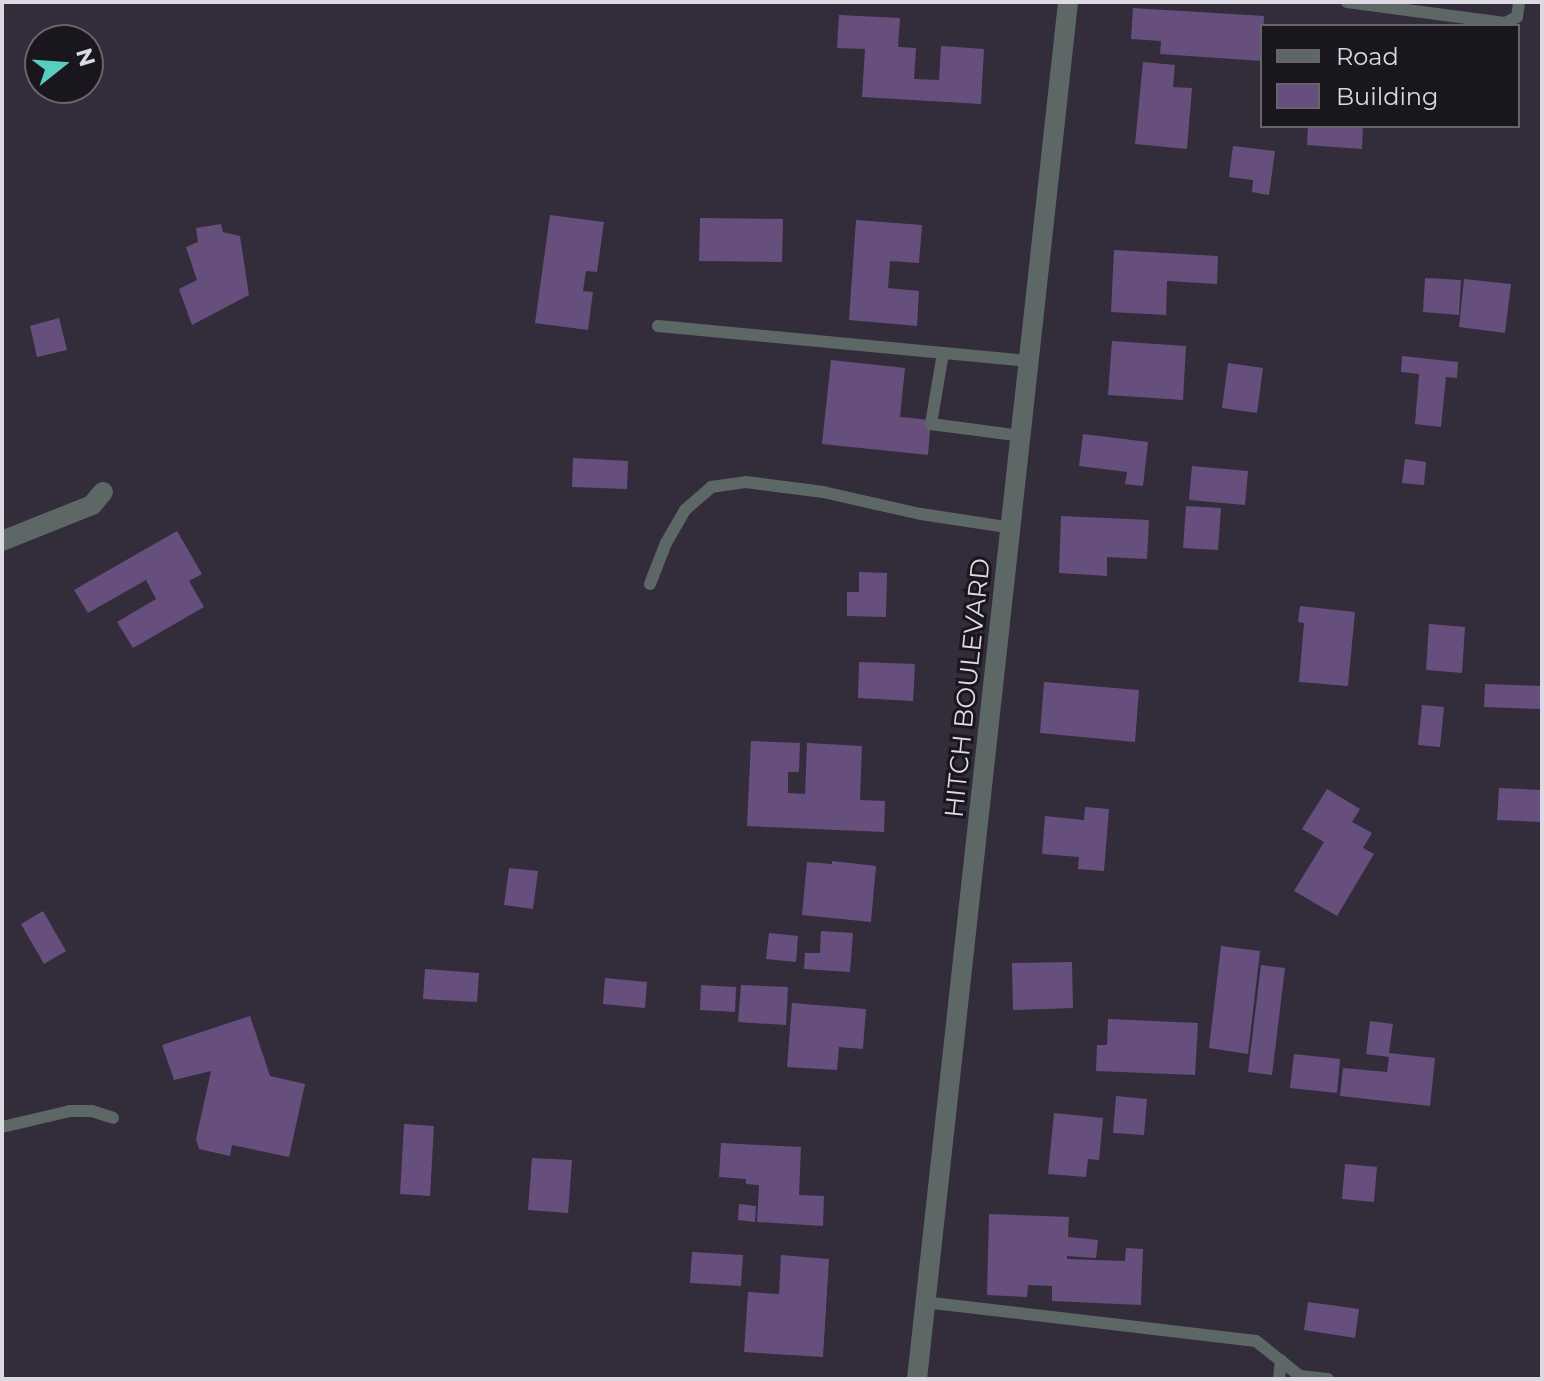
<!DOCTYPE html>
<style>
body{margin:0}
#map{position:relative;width:1544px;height:1381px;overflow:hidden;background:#332c3b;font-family:Montserrat,sans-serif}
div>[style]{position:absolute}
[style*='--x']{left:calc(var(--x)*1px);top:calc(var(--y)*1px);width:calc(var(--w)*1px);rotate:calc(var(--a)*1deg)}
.building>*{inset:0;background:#674f7d}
.lane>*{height:12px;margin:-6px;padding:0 6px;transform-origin:6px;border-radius:6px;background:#5d6866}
.street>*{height:20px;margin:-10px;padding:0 10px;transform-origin:10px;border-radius:10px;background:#5d6866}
span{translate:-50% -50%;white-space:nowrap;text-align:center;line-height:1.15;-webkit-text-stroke:6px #19161d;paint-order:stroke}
.street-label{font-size:26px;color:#ddd9e2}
.frame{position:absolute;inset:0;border:4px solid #ddd9e2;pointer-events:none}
.legend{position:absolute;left:1260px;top:24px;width:260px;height:104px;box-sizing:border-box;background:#19161d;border:2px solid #67646c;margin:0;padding:10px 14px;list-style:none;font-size:24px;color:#ddd9e2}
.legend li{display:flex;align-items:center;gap:16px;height:40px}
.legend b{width:40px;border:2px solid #67646c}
.north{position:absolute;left:24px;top:24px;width:80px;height:80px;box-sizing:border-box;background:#19161d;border:2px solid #67646c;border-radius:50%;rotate:73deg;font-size:22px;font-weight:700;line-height:32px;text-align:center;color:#ddd9e2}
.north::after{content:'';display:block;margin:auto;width:28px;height:36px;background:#58cec0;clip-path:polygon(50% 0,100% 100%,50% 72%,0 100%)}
</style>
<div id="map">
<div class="building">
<div style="clip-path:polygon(1133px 8px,1264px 16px,1262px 61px,1160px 54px,1161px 41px,1131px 39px)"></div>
<div style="clip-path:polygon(839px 15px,900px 18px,898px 47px,916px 48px,914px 79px,939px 80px,941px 46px,984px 49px,981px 104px,862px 97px,865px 49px,837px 48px)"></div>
<div style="clip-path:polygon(1143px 62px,1175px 65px,1173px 87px,1192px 88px,1187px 149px,1135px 144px)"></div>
<div style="clip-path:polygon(1308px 126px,1363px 126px,1362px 149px,1307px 145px)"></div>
<div style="clip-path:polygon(1233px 146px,1275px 151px,1269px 195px,1252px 192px,1253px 180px,1229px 177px)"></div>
<div style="clip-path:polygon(550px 215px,604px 222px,597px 272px,586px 271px,583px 291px,593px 292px,588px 330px,535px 323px)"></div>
<div style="clip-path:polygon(700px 218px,783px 219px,782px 262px,699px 261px)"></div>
<div style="clip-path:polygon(856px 220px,922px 225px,919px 263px,890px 261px,888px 288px,919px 291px,917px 326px,849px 320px)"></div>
<div style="clip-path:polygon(221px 224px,223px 232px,240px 236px,249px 295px,192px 325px,179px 289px,197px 280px,186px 247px,198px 242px,196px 228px)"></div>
<div style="clip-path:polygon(1114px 250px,1218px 256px,1217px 284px,1167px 281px,1166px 315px,1111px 312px)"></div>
<div style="clip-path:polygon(1425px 278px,1461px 280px,1459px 315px,1423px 312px)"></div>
<div style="clip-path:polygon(1464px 279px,1511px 284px,1505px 333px,1459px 327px)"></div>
<div style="clip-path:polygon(59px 318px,67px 350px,37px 357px,30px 326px)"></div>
<div style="clip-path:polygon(1112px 341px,1186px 346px,1183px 400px,1108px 395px)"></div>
<div style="clip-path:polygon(1402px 356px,1458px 362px,1457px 378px,1446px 377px,1441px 427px,1415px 424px,1419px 374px,1401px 372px)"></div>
<div style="clip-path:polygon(831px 360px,905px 368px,900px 417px,931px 420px,928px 455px,822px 444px)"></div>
<div style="clip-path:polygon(1228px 363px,1263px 368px,1257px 413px,1222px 408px)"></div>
<div style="clip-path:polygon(1083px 434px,1148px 442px,1143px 486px,1125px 484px,1127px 472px,1079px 466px)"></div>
<div style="clip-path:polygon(573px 458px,628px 461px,627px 489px,572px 487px)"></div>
<div style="clip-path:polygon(1405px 459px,1426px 462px,1424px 485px,1402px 483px)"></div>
<div style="clip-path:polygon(1192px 466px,1248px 471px,1245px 505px,1189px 500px)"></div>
<div style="clip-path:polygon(1186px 506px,1221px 508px,1218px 550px,1183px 548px)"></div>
<div style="clip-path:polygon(1061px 516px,1149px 520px,1147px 559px,1107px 557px,1107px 576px,1059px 573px)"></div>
<div style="clip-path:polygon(177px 531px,202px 574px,189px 581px,204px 607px,133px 648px,117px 622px,156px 599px,146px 580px,88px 613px,74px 590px)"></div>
<div style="clip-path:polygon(859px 572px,887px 573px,886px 617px,847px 616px,847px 592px,859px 592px)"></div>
<div style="clip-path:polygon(1300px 606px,1355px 612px,1348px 686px,1299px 682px,1304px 623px,1298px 622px)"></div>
<div style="clip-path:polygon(1429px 624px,1465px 627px,1462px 673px,1426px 670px)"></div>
<div style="clip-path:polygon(859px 662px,915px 664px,913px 701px,858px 698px)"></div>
<div style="clip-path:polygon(1044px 682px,1139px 690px,1135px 742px,1040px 733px)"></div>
<div style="clip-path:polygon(1485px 684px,1542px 686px,1542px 709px,1484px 707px)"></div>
<div style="clip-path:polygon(1422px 705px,1444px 707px,1440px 747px,1418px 745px)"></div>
<div style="clip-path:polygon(751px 741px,800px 743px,799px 772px,788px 772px,788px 793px,805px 794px,807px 743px,862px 746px,860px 800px,885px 801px,884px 832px,747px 826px)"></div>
<div style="clip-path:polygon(1499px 788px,1542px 790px,1542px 822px,1497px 820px)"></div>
<div style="clip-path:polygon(1327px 789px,1360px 809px,1352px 822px,1372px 833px,1363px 848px,1374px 854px,1337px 916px,1294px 891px,1324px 842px,1302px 829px)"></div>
<div style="clip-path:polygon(1085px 807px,1109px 809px,1104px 871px,1078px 869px,1079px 857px,1042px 854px,1045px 816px,1084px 820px)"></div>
<div style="clip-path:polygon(832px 861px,876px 866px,871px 922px,802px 915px,807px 862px,832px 864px)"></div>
<div style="clip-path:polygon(509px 868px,538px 871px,533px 909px,504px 905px)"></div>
<div style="clip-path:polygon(43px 911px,66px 951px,44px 964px,21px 924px)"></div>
<div style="clip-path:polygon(821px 931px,853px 933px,850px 972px,804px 969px,805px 953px,820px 953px)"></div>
<div style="clip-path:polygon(769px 933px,798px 936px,796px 962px,766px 959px)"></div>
<div style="clip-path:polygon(1221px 946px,1260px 951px,1248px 1054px,1209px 1048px)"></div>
<div style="clip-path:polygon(1072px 962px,1073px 1008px,1013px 1010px,1012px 963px)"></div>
<div style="clip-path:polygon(1261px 965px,1285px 968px,1272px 1075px,1248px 1072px)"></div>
<div style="clip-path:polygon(425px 969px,479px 973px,477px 1002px,423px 999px)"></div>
<div style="clip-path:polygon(605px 978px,647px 982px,645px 1008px,603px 1004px)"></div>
<div style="clip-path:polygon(701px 985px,736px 987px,735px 1012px,700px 1010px)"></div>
<div style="clip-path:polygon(741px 985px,788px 987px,786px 1025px,738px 1022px)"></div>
<div style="clip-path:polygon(792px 1003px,866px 1009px,863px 1049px,839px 1047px,837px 1070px,787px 1067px)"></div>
<div style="clip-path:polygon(250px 1016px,270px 1076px,305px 1084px,289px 1157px,232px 1145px,230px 1156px,199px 1149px,196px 1139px,211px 1071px,174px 1080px,162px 1045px)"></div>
<div style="clip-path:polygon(1108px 1019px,1198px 1023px,1195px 1075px,1096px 1071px,1097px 1045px,1107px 1045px)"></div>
<div style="clip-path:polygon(1370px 1021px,1393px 1024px,1389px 1053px,1435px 1058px,1430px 1106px,1340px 1096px,1343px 1068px,1387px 1072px,1389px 1057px,1366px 1054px)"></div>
<div style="clip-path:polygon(1294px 1054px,1340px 1059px,1337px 1093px,1290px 1088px)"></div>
<div style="clip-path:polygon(1116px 1096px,1147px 1099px,1144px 1135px,1113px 1133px)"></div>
<div style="clip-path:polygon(1054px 1113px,1103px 1118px,1099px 1160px,1088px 1159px,1086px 1177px,1048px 1174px)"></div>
<div style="clip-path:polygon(404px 1124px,434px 1126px,430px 1196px,400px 1194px)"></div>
<div style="clip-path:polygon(721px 1143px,801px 1147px,799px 1195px,824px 1196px,823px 1226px,757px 1222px,759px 1185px,746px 1184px,746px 1179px,719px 1177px)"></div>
<div style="clip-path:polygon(532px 1158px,572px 1160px,568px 1213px,528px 1210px)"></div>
<div style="clip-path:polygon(1345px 1164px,1377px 1167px,1374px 1202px,1342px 1199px)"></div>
<div style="clip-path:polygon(739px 1204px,756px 1206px,755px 1222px,738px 1220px)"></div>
<div style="clip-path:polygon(989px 1214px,1069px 1217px,1068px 1237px,1098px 1240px,1096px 1258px,1067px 1256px,1067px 1259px,1125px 1261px,1126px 1248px,1143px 1249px,1141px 1305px,1052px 1301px,1052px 1286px,1028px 1285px,1027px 1297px,987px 1295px)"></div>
<div style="clip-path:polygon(692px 1252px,743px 1255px,741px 1286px,690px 1283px)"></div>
<div style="clip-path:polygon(781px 1255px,829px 1259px,823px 1357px,744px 1352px,748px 1292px,779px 1294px)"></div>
<div style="clip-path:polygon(1308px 1302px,1359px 1309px,1355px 1338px,1304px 1330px)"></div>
</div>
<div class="lane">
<div style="--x:1347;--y:2;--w:159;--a:7.6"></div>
<div style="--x:1505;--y:23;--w:13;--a:-27"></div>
<div style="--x:1517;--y:17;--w:15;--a:-82"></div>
<div style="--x:658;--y:326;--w:374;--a:5.4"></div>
<div style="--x:943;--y:353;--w:72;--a:99.6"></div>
<div style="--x:931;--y:424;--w:92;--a:7.5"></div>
<div style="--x:650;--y:584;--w:44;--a:-68.7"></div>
<div style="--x:666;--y:543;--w:38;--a:-60"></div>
<div style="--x:685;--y:510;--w:35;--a:-41"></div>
<div style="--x:711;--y:487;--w:35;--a:-8"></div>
<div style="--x:746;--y:482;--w:78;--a:7.4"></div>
<div style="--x:823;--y:492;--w:100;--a:12.7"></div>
<div style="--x:921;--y:514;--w:92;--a:8.7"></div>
<div style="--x:2;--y:1127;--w:70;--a:-13.2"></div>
<div style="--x:70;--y:1111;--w:22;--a:0"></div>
<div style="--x:92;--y:1111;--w:22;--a:18"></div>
<div style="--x:924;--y:1302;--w:334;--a:6.7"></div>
<div style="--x:1256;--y:1341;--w:56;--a:38.5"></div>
<div style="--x:1300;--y:1376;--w:28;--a:6"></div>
<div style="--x:1279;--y:1379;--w:19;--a:-84"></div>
</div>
<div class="street">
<div style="--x:2;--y:541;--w:97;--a:-21.8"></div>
<div style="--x:92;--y:505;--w:17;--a:-50"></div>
<div style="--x:917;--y:1379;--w:1385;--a:-83.74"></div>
</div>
<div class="street-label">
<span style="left:968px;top:688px;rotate:-84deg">HITCH BOULEVARD</span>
</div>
<div class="frame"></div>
<ul class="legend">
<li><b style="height:10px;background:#5d6866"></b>Road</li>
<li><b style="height:22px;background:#674f7d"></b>Building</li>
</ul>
<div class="north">N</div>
</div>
